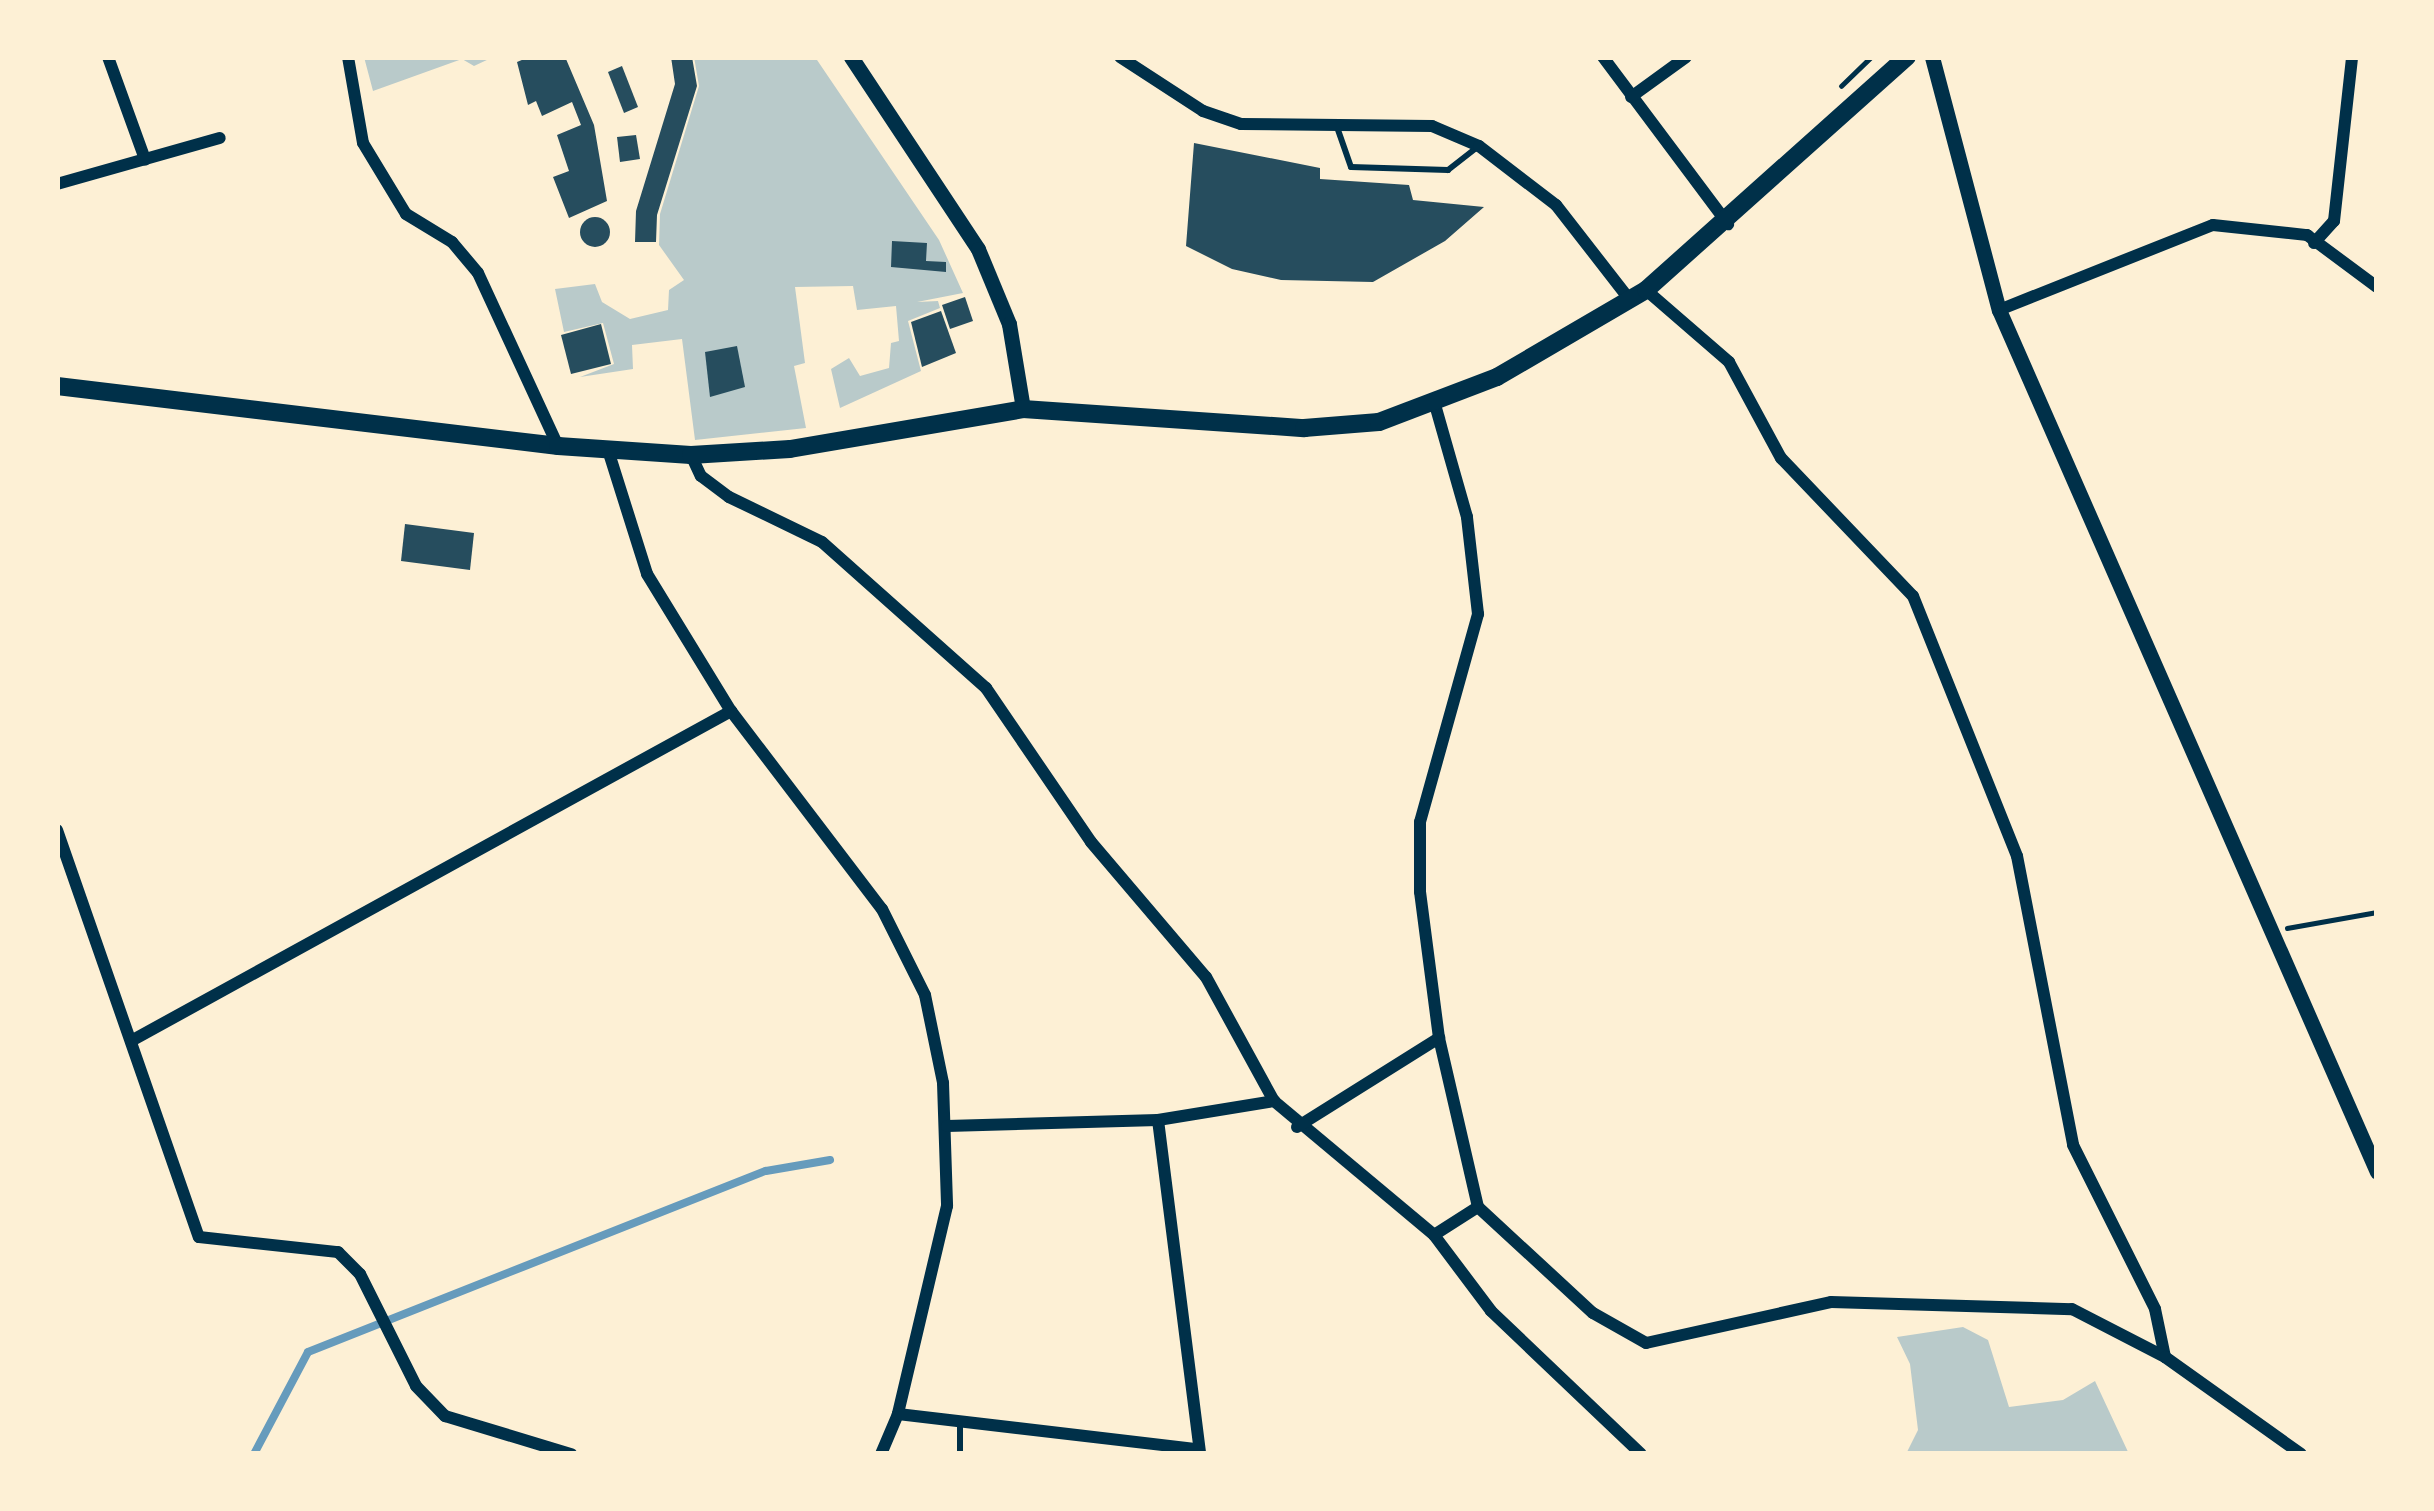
<!DOCTYPE html>
<style>
body{margin:0}
#map{position:relative;width:2434px;height:1511px;overflow:hidden;background:#fdf0d5;font-family:"DejaVu Sans",sans-serif}
div>[style]{position:absolute}
[style*='--x']{left:calc(var(--x)*1px);top:calc(var(--y)*1px);width:calc(var(--w)*1px);rotate:calc(var(--a)*1deg)}
.green>*{inset:0;background:#b9caca}
.stream>*{height:8px;margin:-4px;padding:0 4px;transform-origin:4px;border-radius:4px;background:#669bbc}
.building>*{inset:0;background:#264d5e}
.round{border-radius:50%}
.path>*{height:4.5px;margin:-2.25px;padding:0 2.25px;transform-origin:2.25px;border-radius:2.25px;background:#003049}
.service>*{height:6px;margin:-3px;padding:0 3px;transform-origin:3px;border-radius:3px;background:#003049}
.minor>*{height:12px;margin:-6px;padding:0 6px;transform-origin:6px;border-radius:6px;background:#003049}
.tertiary>*{height:15px;margin:-7.5px;padding:0 7.5px;transform-origin:7.5px;border-radius:7.5px;background:#003049}
.primary>*{height:18px;margin:-9px;padding:0 9px;transform-origin:9px;border-radius:9px;background:#003049}
span{translate:-50% -50%;white-space:nowrap;text-align:center;line-height:1.15;-webkit-text-stroke:10px #fdf0d5;paint-order:stroke}
.frame{position:absolute;inset:0;border:60px solid #fdf0d5;pointer-events:none}
</style>
<div id="map">
<div class="green">
<div style="clip-path:polygon(364px 57px,488px 57px,489px 59px,474px 66px,462px 59px,373px 91px)"></div>
<div style="clip-path:polygon(694px 57px,815px 57px,939px 240px,963px 293px,917px 302px,938px 301px,940px 308px,908px 321px,921px 371px,840px 408px,831px 369px,849px 358px,860px 376px,889px 368px,891px 343px,899px 341px,896px 306px,857px 310px,853px 286px,795px 287px,805px 363px,794px 366px,806px 428px,695px 440px,682px 339px,632px 345px,633px 369px,580px 377px,614px 364px,603px 323px,564px 332px,555px 289px,595px 284px,602px 302px,630px 319px,668px 310px,669px 290px,684px 280px,659px 245px,660px 214px,699px 86px)"></div>
<div style="clip-path:polygon(1963px 1327px,1988px 1340px,2009px 1407px,2063px 1400px,2095px 1381px,2129px 1454px,1906px 1454px,1918px 1430px,1910px 1364px,1897px 1337px)"></div>
</div>
<div class="stream">
<div style="--x:254;--y:1454;--w:115;--a:-62.1"></div>
<div style="--x:308;--y:1352;--w:492;--a:-21.6"></div>
<div style="--x:766;--y:1171;--w:65;--a:-9.8"></div>
</div>
<div class="building">
<div style="clip-path:polygon(529px 57px,566px 59px,594px 125px,607px 201px,569px 218px,553px 177px,569px 171px,557px 135px,581px 125px,572px 102px,542px 116px,536px 101px,528px 105px,517px 62px)"></div>
<div style="clip-path:polygon(671px 57px,692px 57px,697px 86px,657px 215px,656px 242px,635px 242px,636px 211px,675px 84px)"></div>
<div style="clip-path:polygon(622px 66px,638px 107px,624px 113px,608px 72px)"></div>
<div style="clip-path:polygon(636px 135px,640px 159px,620px 162px,617px 137px)"></div>
<div style="clip-path:polygon(1194px 143px,1320px 168px,1320px 179px,1409px 185px,1413px 200px,1484px 207px,1445px 241px,1373px 282px,1281px 280px,1232px 269px,1186px 246px)"></div>
<div class="round" style="left:580px;top:217px;width:30px;height:30px"></div>
<div style="clip-path:polygon(892px 241px,927px 243px,926px 261px,946px 262px,946px 272px,891px 267px)"></div>
<div style="clip-path:polygon(965px 297px,973px 321px,950px 329px,942px 305px)"></div>
<div style="clip-path:polygon(941px 311px,956px 353px,922px 367px,911px 322px)"></div>
<div style="clip-path:polygon(601px 324px,611px 364px,571px 374px,561px 335px)"></div>
<div style="clip-path:polygon(737px 346px,745px 387px,710px 397px,705px 352px)"></div>
<div style="clip-path:polygon(405px 524px,474px 533px,470px 570px,401px 561px)"></div>
</div>
<div class="path">
<div style="--x:1841;--y:86;--w:42;--a:-44"></div>
<div style="--x:2287;--y:928;--w:91;--a:-10.1"></div>
</div>
<div class="service">
<div style="--x:1337;--y:127;--w:42;--a:70.7"></div>
<div style="--x:1351;--y:167;--w:97;--a:1.8"></div>
<div style="--x:1448;--y:170;--w:39;--a:-38"></div>
<div style="--x:960;--y:1454;--w:29;--a:-90"></div>
</div>
<div class="minor">
<div style="--x:108;--y:57;--w:109;--a:70.1"></div>
<div style="--x:348;--y:57;--w:87;--a:80.1"></div>
<div style="--x:363;--y:143;--w:83;--a:58.8"></div>
<div style="--x:406;--y:214;--w:54;--a:31.3"></div>
<div style="--x:452;--y:242;--w:40;--a:50"></div>
<div style="--x:478;--y:273;--w:191;--a:65.2"></div>
<div style="--x:1120;--y:57;--w:99;--a:33"></div>
<div style="--x:1203;--y:111;--w:40;--a:18.9"></div>
<div style="--x:1241;--y:124;--w:191;--a:0.6"></div>
<div style="--x:1432;--y:126;--w:51;--a:23.1"></div>
<div style="--x:1479;--y:146;--w:97;--a:37.5"></div>
<div style="--x:1556;--y:205;--w:120;--a:52.1"></div>
<div style="--x:1603;--y:57;--w:209;--a:53.2"></div>
<div style="--x:1631;--y:97;--w:68;--a:-36"></div>
<div style="--x:57;--y:184;--w:169;--a:-15.8"></div>
<div style="--x:2314;--y:243;--w:30;--a:-48"></div>
<div style="--x:2334;--y:221;--w:165;--a:-83.7"></div>
<div style="--x:1646;--y:290;--w:110;--a:40.9"></div>
<div style="--x:1729;--y:362;--w:109;--a:61.6"></div>
<div style="--x:1781;--y:458;--w:191;--a:46.3"></div>
<div style="--x:1913;--y:596;--w:280;--a:68.2"></div>
<div style="--x:2017;--y:856;--w:294;--a:79"></div>
<div style="--x:2073;--y:1145;--w:183;--a:63.4"></div>
<div style="--x:2155;--y:1309;--w:49;--a:78.2"></div>
<div style="--x:1999;--y:310;--w:230;--a:-21.7"></div>
<div style="--x:2213;--y:225;--w:95;--a:6.1"></div>
<div style="--x:2307;--y:235;--w:87;--a:36.6"></div>
<div style="--x:608;--y:450;--w:130;--a:72.5"></div>
<div style="--x:647;--y:574;--w:161;--a:58.5"></div>
<div style="--x:731;--y:711;--w:249;--a:52.7"></div>
<div style="--x:882;--y:909;--w:96;--a:63.4"></div>
<div style="--x:925;--y:995;--w:90;--a:78.4"></div>
<div style="--x:943;--y:1083;--w:123;--a:88.1"></div>
<div style="--x:947;--y:1206;--w:214;--a:103.3"></div>
<div style="--x:898;--y:1414;--w:43;--a:113"></div>
<div style="--x:691;--y:455;--w:23;--a:65"></div>
<div style="--x:701;--y:476;--w:35;--a:37"></div>
<div style="--x:729;--y:497;--w:103;--a:25.8"></div>
<div style="--x:822;--y:542;--w:220;--a:41.7"></div>
<div style="--x:986;--y:688;--w:186;--a:55.7"></div>
<div style="--x:1091;--y:842;--w:177;--a:49.6"></div>
<div style="--x:1206;--y:977;--w:141;--a:61.3"></div>
<div style="--x:1274;--y:1101;--w:209;--a:39.9"></div>
<div style="--x:1434;--y:1235;--w:95;--a:53.1"></div>
<div style="--x:1491;--y:1311;--w:207;--a:43.6"></div>
<div style="--x:57;--y:830;--w:431;--a:70.8"></div>
<div style="--x:199;--y:1237;--w:140;--a:6.2"></div>
<div style="--x:338;--y:1252;--w:31;--a:45"></div>
<div style="--x:360;--y:1274;--w:125;--a:63.4"></div>
<div style="--x:416;--y:1386;--w:42;--a:46"></div>
<div style="--x:445;--y:1416;--w:132;--a:16.8"></div>
<div style="--x:1439;--y:1038;--w:173;--a:77"></div>
<div style="--x:131;--y:1041;--w:685;--a:-28.81"></div>
<div style="--x:1158;--y:1120;--w:337;--a:82.8"></div>
<div style="--x:947;--y:1126;--w:211;--a:-1.6"></div>
<div style="--x:1158;--y:1120;--w:118;--a:-9.3"></div>
<div style="--x:1297;--y:1127;--w:168;--a:-32.1"></div>
<div style="--x:1439;--y:1038;--w:147;--a:-97.4"></div>
<div style="--x:1420;--y:892;--w:70;--a:-90"></div>
<div style="--x:1420;--y:822;--w:216;--a:-74.4"></div>
<div style="--x:1478;--y:614;--w:98;--a:-96.5"></div>
<div style="--x:1467;--y:517;--w:116;--a:-105.9"></div>
<div style="--x:1434;--y:1235;--w:52;--a:-32.5"></div>
<div style="--x:1478;--y:1207;--w:156;--a:42.7"></div>
<div style="--x:1593;--y:1313;--w:61;--a:29.5"></div>
<div style="--x:1646;--y:1343;--w:189;--a:-12.5"></div>
<div style="--x:1831;--y:1302;--w:241;--a:1.7"></div>
<div style="--x:2072;--y:1309;--w:105;--a:27.3"></div>
<div style="--x:2165;--y:1357;--w:167;--a:35.5"></div>
<div style="--x:898;--y:1414;--w:301;--a:6.7"></div>
</div>
<div class="tertiary">
<div style="--x:851;--y:57;--w:230;--a:56.5"></div>
<div style="--x:978;--y:249;--w:81;--a:67.5"></div>
<div style="--x:1009;--y:324;--w:86;--a:80.6"></div>
<div style="--x:1932;--y:57;--w:262;--a:75.2"></div>
<div style="--x:1999;--y:310;--w:941;--a:66.32"></div>
</div>
<div class="primary">
<div style="--x:57;--y:386;--w:505;--a:6.83"></div>
<div style="--x:558;--y:446;--w:133;--a:3.9"></div>
<div style="--x:691;--y:455;--w:99;--a:-3.5"></div>
<div style="--x:790;--y:449;--w:236;--a:-9.7"></div>
<div style="--x:1023;--y:409;--w:282;--a:3.9"></div>
<div style="--x:1304;--y:428;--w:75;--a:-4.6"></div>
<div style="--x:1379;--y:422;--w:126;--a:-20.9"></div>
<div style="--x:1497;--y:377;--w:173;--a:-30.3"></div>
<div style="--x:1646;--y:290;--w:350;--a:-41.8"></div>
</div>
<div class="frame"></div>
</div>
